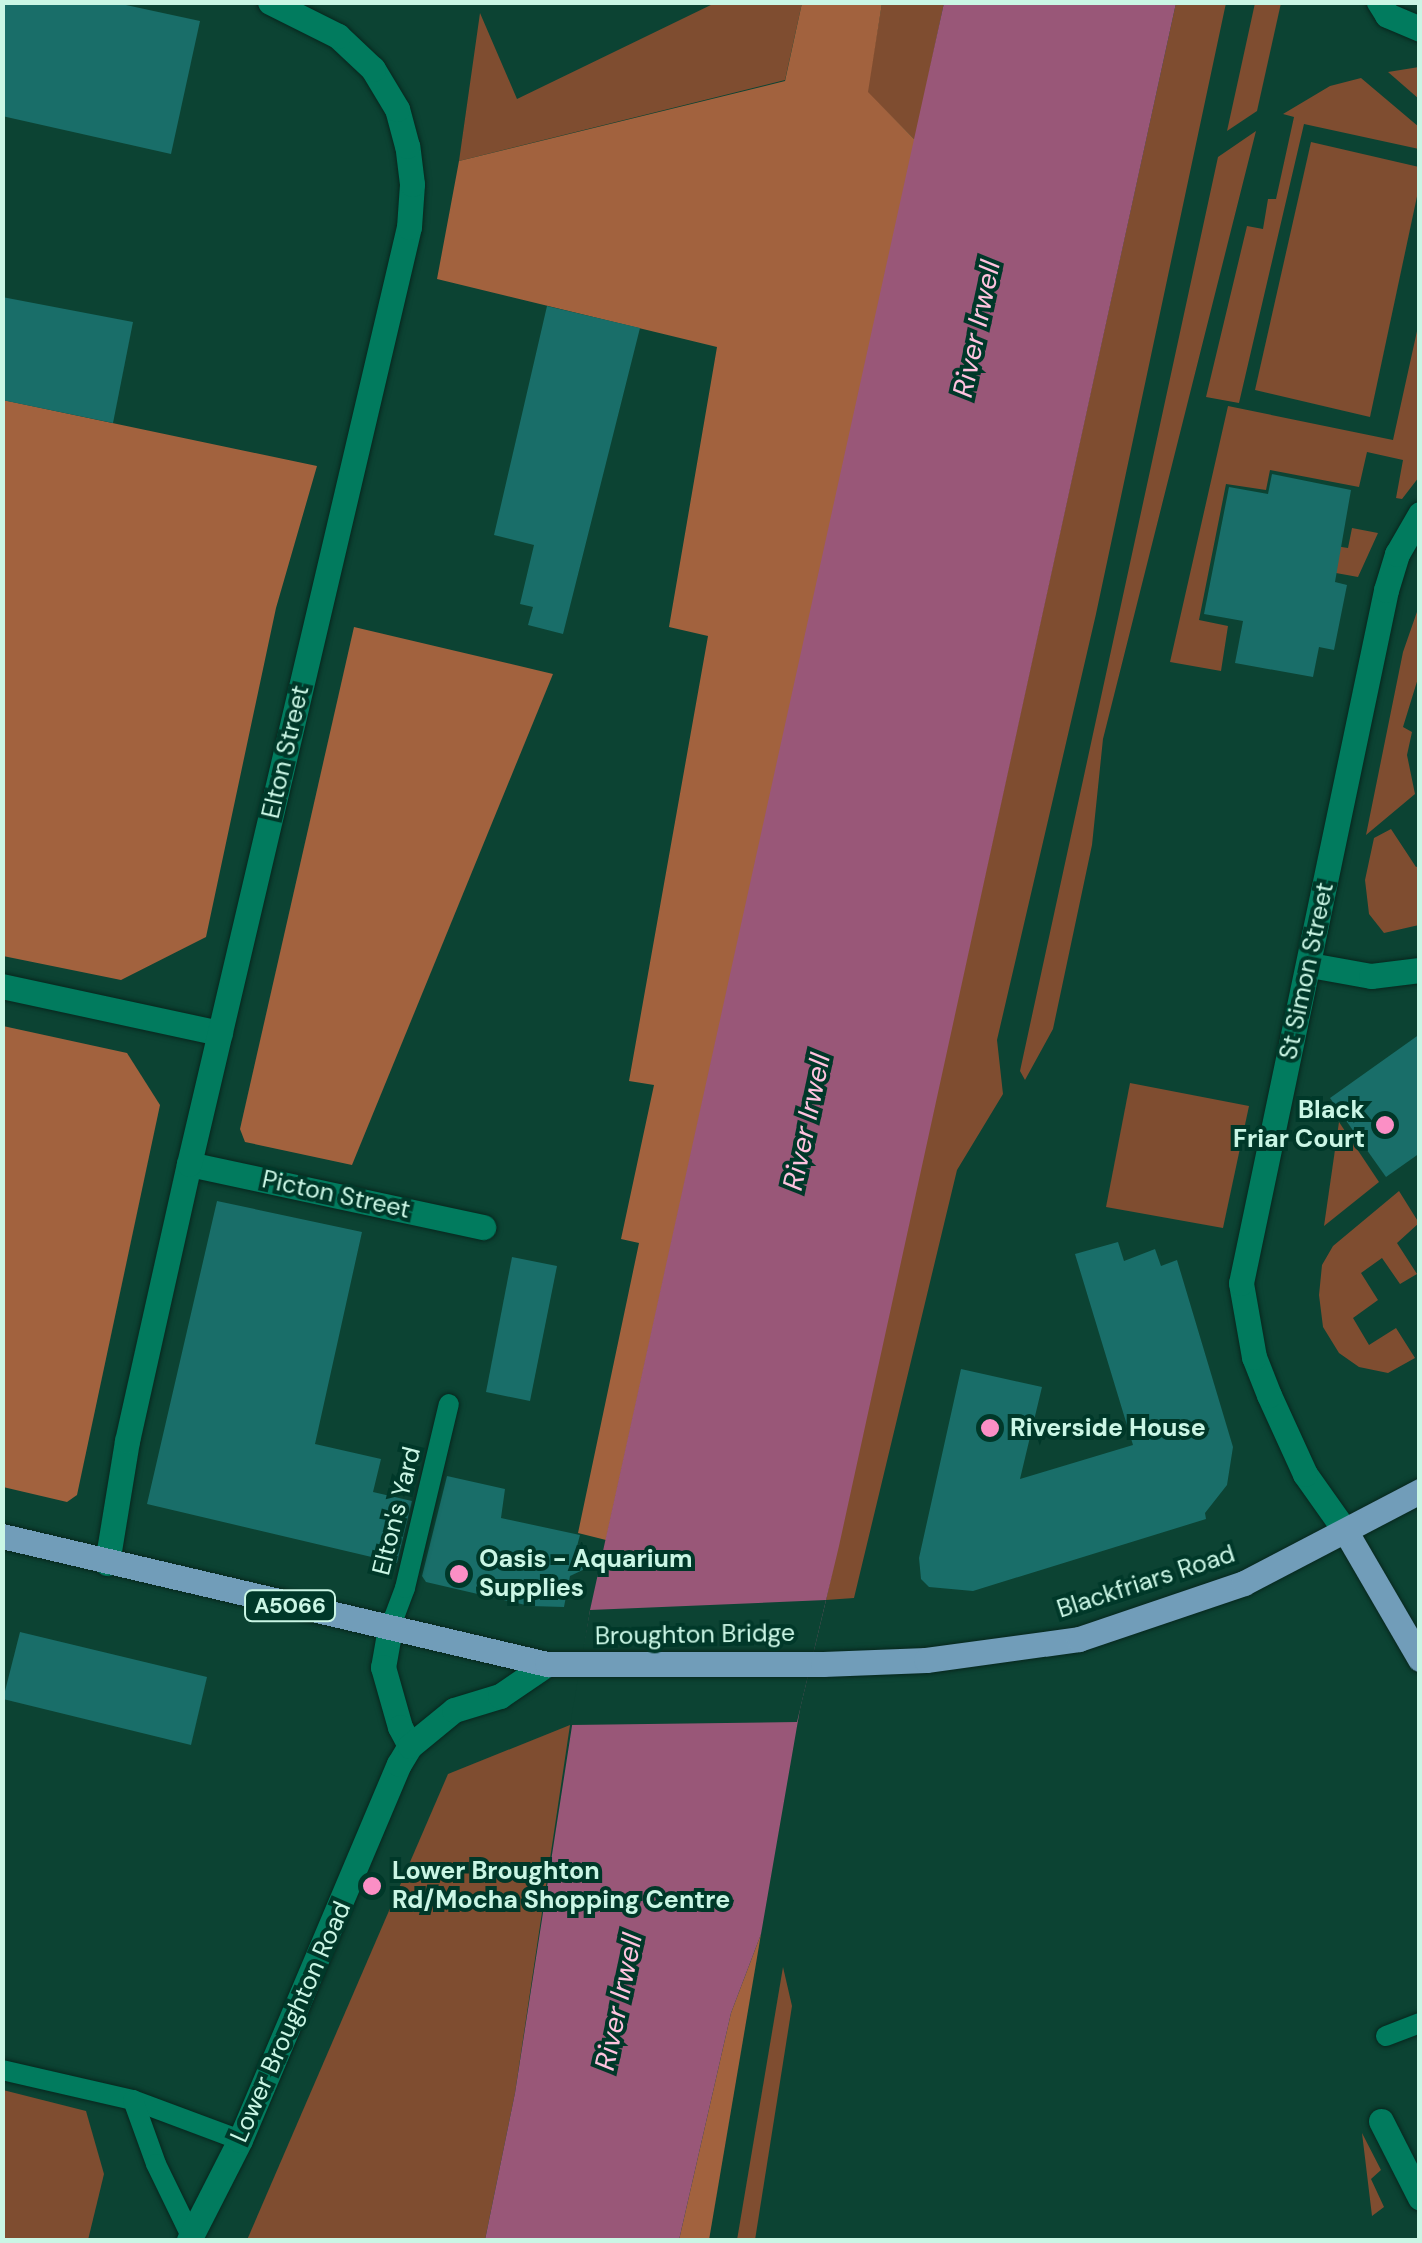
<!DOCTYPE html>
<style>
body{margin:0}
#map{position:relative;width:1422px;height:2243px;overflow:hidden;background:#0c4333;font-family:"DM Sans",sans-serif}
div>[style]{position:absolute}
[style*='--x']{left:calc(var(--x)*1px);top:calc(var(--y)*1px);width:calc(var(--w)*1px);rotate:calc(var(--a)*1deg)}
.green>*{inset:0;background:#7f4d30}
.forest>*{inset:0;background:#a2623e}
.water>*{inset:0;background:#995778}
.pier>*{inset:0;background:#0c4333}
.building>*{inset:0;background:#196e69}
.roads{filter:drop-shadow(0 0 2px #07261d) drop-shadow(0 0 2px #07261d)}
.service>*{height:20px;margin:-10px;padding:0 10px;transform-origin:10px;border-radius:10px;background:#017b5e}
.minor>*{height:25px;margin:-12.5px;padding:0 12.5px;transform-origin:12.5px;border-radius:12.5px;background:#017b5e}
.primary>*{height:25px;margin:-12.5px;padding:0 12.5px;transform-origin:12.5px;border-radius:12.5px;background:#719db9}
.dots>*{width:28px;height:28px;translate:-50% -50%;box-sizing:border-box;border:5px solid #003829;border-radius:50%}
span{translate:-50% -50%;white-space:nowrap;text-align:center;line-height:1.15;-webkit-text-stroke:8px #003829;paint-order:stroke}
.shield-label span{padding:2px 8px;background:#003829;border:2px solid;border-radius:8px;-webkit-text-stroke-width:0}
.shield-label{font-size:22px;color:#caf6e5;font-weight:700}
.street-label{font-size:25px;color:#caf6e5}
.poi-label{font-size:25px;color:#caf6e5;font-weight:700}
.right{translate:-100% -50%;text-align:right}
.left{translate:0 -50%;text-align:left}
.water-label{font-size:28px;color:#ffc3df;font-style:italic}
.frame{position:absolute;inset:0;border:5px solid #caf6e5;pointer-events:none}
</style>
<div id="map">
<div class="green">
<div style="clip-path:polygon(715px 3px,802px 3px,785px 80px,459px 161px,480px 13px,517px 99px)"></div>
<div style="clip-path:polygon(882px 3px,944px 3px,915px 140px,867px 92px)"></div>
<div style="clip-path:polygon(1176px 3px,1226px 3px,1096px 614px,997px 1040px,1003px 1094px,957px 1170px,854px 1598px,826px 1600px)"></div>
<div style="clip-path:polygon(1255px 3px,1281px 3px,1257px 111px,1227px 131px)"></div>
<div style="clip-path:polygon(1419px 67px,1420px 67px,1419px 99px,1388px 72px)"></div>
<div style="clip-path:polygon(1361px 78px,1419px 127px,1419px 149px,1304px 124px,1239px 403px,1206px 397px,1247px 226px,1263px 229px,1268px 199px,1276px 199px,1294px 117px,1283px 114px,1330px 86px)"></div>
<div style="clip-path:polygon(1256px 131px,1103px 739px,1092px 845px,1053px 1029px,1025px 1080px,1020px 1071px,1218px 157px)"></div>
<div style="clip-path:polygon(1311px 142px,1419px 167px,1419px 187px,1370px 417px,1255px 390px)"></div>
<div style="clip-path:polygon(1419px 322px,1419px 477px,1402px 499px,1396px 498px,1403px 460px,1367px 452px,1359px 487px,1270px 470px,1266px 490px,1226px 484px,1199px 620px,1228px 626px,1221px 671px,1170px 662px,1228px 406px,1393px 440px)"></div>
<div style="clip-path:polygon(1352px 528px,1378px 533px,1358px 577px,1325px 571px,1329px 545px,1348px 548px)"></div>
<div style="clip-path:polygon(1419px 606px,1419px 675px,1403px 727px,1412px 732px,1407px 755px,1415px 794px,1366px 835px,1403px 652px)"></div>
<div style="clip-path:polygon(1391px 829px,1416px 867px,1419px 866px,1419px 925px,1384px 933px,1369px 914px,1365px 880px,1374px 838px)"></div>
<div style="clip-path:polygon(1130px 1083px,1249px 1106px,1223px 1228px,1106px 1207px)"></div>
<div style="clip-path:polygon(1339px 1122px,1379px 1182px,1324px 1226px)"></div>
<div style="clip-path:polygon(1399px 1191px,1419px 1223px,1397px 1243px,1417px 1274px,1400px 1284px,1382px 1258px,1361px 1273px,1378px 1300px,1353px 1318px,1369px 1345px,1396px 1328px,1415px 1358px,1388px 1373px,1359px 1367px,1339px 1353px,1323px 1327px,1319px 1295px,1322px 1265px,1333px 1246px)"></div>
<div style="clip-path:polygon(570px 1725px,515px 2093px,485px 2240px,247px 2240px,448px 1774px)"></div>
<div style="clip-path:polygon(783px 1967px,792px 2006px,755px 2240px,737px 2240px)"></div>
<div style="clip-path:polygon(3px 2090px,86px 2111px,104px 2174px,88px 2240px,3px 2240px)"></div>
<div style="clip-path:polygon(1362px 2133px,1381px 2170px,1371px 2179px,1384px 2207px,1372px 2216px)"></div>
</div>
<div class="forest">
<div style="clip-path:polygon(802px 3px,882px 3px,868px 92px,915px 140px,606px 1540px,578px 1533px,639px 1243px,621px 1239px,654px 1085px,629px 1081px,708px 636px,669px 627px,717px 347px,437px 279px,459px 161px,785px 81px)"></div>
<div style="clip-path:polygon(3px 400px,317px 466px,276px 608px,206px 937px,121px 980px,3px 956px)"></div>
<div style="clip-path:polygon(354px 627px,553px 674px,352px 1165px,245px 1142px,240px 1129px)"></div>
<div style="clip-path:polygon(3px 1026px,127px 1053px,160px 1105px,77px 1495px,67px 1502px,3px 1487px)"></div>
<div style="clip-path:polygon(761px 1934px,709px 2240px,679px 2240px,731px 2013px)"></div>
</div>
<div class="water">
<div style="clip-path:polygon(944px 3px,1176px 3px,839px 1546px,800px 1709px,761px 1934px,731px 2013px,679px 2240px,485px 2240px,515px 2093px,590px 1610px)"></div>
</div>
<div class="pier">
<div style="clip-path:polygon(826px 1600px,797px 1722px,570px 1725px,590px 1610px)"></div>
</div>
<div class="building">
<div style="clip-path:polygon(2px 2px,112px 2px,200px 21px,171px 154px,2px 116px)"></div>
<div style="clip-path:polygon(2px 297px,133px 322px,113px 423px,2px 400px)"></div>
<div style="clip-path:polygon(547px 306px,640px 328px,563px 634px,528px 625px,533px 607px,520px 604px,534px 545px,494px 535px)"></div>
<div style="clip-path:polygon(1272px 474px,1351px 490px,1335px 582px,1347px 585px,1334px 650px,1319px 647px,1313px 677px,1235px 663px,1243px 621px,1204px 614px,1229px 487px,1268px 494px)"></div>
<div style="clip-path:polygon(1420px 1034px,1420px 1153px,1386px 1177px,1330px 1098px)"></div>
<div style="clip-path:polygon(217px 1201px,362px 1232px,315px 1444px,381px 1459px,373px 1492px,412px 1501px,397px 1563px,147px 1504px)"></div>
<div style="clip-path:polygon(1118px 1242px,1124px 1261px,1155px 1249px,1161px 1266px,1177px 1260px,1233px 1447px,1227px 1485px,1205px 1513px,1206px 1519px,973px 1591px,929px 1587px,921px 1579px,919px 1558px,961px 1369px,1042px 1387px,1020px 1479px,1133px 1445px,1075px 1254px)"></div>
<div style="clip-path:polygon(512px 1257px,557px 1266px,530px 1401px,486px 1392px)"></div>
<div style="clip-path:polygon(447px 1476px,505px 1489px,501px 1518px,580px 1535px,576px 1550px,587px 1568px,570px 1576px,564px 1607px,530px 1606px,426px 1582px,422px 1576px)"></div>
<div style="clip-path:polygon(20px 1632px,207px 1677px,191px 1745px,3px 1699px)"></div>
</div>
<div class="roads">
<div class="service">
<div style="--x:390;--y:1628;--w:43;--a:-69.4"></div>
<div style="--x:405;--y:1588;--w:189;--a:-76.6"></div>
<div style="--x:1386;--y:2036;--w:36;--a:-21"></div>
<div style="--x:2;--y:2070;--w:134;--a:12.9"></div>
<div style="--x:133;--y:2100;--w:114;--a:20.5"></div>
<div style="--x:133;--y:2100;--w:68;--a:70.2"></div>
<div style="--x:156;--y:2164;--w:80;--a:64.1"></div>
</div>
<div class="minor">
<div style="--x:1379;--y:2;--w:15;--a:58"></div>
<div style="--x:1387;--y:15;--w:36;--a:23"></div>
<div style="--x:1310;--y:965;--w:62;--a:10.2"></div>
<div style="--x:1371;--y:976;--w:49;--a:-7"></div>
<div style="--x:2;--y:986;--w:223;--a:12.2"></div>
<div style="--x:189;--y:1164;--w:301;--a:12.1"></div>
<div style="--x:1346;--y:1532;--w:71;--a:-125.3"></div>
<div style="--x:1305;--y:1474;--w:87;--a:-114.5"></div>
<div style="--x:1269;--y:1395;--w:41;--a:-111.5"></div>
<div style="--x:1254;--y:1357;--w:75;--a:-100"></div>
<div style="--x:1241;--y:1283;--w:708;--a:-78.18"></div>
<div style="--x:1386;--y:590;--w:38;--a:-73"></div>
<div style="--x:1397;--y:554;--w:46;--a:-60.1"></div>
<div style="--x:107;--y:1563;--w:124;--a:-80.7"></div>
<div style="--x:127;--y:1441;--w:284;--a:-77.4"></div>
<div style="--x:189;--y:1164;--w:962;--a:-76.79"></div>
<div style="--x:409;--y:227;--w:43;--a:-86"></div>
<div style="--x:412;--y:184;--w:38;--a:-97"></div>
<div style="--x:407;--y:146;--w:38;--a:-105"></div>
<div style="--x:397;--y:109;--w:47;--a:-121"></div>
<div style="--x:373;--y:69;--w:48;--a:-136.7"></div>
<div style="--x:338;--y:36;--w:76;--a:-153.4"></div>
<div style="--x:390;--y:1628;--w:40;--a:100"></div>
<div style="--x:383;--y:1667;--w:62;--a:74.2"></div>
<div style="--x:400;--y:1727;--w:21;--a:62"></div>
<div style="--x:1381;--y:2121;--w:86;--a:63.1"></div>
<div style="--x:189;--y:2240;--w:112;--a:-63"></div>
<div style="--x:240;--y:2140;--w:408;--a:-67.1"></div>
<div style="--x:399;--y:1764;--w:21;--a:-59"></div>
<div style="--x:410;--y:1746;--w:57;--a:-39.3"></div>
<div style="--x:454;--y:1710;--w:48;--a:-16.9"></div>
<div style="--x:500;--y:1696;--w:57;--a:-34.2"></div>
</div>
<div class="primary">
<div style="--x:1346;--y:1532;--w:147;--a:59.8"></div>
<div style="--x:2;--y:1536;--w:560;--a:13.22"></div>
<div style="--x:547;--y:1664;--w:276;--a:0"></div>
<div style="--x:823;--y:1664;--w:103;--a:-2.2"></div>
<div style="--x:926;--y:1660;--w:154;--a:-7.8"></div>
<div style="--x:1079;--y:1639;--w:174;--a:-18.7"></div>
<div style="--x:1244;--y:1583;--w:199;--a:-27.6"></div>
</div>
</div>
<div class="dots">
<div style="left:1385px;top:1125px;background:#fb8fc5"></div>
<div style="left:990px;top:1428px;background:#fb8fc5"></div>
<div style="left:459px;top:1574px;background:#fb8fc5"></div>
<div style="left:372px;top:1886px;background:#fb8fc5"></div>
</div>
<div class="shield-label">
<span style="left:290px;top:1606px">A5066</span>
</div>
<div class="street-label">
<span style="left:286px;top:752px;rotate:-77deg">Elton Street</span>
<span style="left:1307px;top:971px;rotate:-78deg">St Simon Street</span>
<span style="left:336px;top:1195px;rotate:12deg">Picton Street</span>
<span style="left:397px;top:1511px;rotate:-76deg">Elton's Yard</span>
<span style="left:1146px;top:1582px;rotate:-18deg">Blackfriars Road</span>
<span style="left:695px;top:1635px;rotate:-1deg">Broughton Bridge</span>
<span style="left:291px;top:2022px;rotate:-66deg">Lower Broughton Road</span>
</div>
<div class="poi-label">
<span class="right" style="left:1365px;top:1125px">Black<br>Friar Court</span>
<span class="left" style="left:1010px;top:1428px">Riverside House</span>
<span class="left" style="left:479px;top:1574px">Oasis - Aquarium<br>Supplies</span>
<span class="left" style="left:392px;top:1886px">Lower Broughton<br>Rd/Mocha Shopping Centre</span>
</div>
<div class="water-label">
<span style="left:977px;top:329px;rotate:-78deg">River Irwell</span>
<span style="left:807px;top:1122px;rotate:-78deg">River Irwell</span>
<span style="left:619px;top:2002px;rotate:-78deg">River Irwell</span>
</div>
<div class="frame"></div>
</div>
